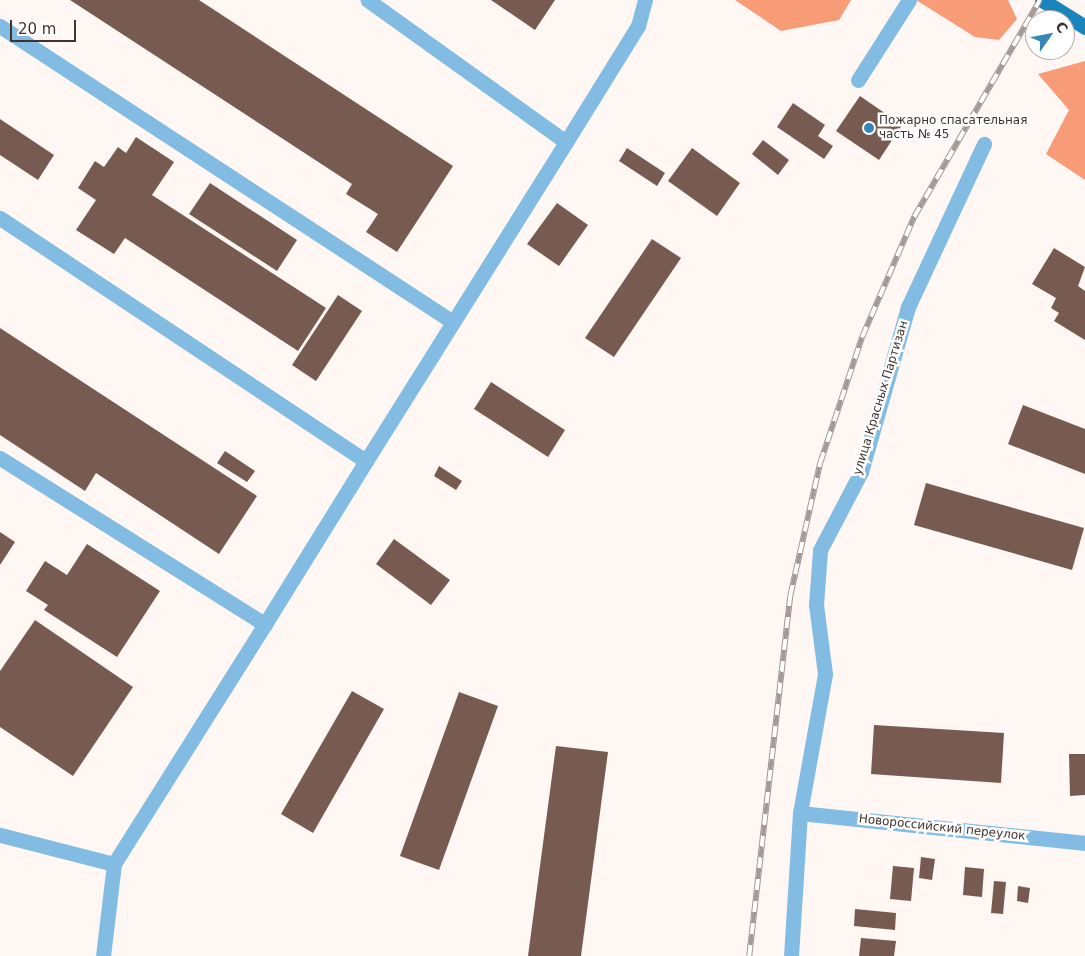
<!DOCTYPE html>
<meta charset="utf-8">
<style>
body{margin:0}
#map{position:relative;width:1085px;height:956px;overflow:hidden;background:#fef7f4;font-family:"DejaVu Sans",sans-serif}
div>[style]{position:absolute}
[style*='--x']{left:calc(var(--x)*1px);top:calc(var(--y)*1px);width:calc(var(--w)*1px);rotate:calc(var(--a)*1deg)}
.forest>*{inset:0;background:#f89b77}
.building>*{inset:0;background:#775b50}
.minor>*{height:15px;margin:-7.5px;padding:0 7.5px;transform-origin:7.5px;border-radius:7.5px;background:#83bce3}
.major>*{height:15px;margin:-7.5px;padding:0 7.5px;transform-origin:7.5px;border-radius:7.5px;background:#1a84bc}
.rail>*{height:5.5px;margin-top:-2.75px;transform-origin:0;background:repeating-linear-gradient(90deg,#fff 0 11px,#a39995 0 22px);box-sizing:border-box;border-block:1px solid #a39995}
.dots>*{width:14px;height:14px;translate:-50% -50%;box-sizing:border-box;border:2px solid #fff;border-radius:50%}
span{translate:-50% -50%;white-space:nowrap;text-align:center;line-height:1.15;-webkit-text-stroke:5px #fff;paint-order:stroke}
.poi-label{font-size:12px;color:#40332e}
.left{translate:0 -50%;text-align:left}
.street-label{font-size:12px;color:#40332e}
.north{position:absolute;left:1025px;top:10px;width:50px;height:50px;box-sizing:border-box;background:#fff;border:1px solid #b3adab;border-radius:50%;rotate:57deg;font-size:14px;font-weight:700;line-height:20px;text-align:center;color:#40332e}
.north::after{content:'';display:block;margin:auto;width:18px;height:22px;background:#3687b8;clip-path:polygon(50% 0,100% 100%,50% 72%,0 100%)}
.scale{position:absolute;left:10px;top:20px;width:66px;height:22px;box-sizing:border-box;border:2px solid #40332e;border-top:0;padding-left:6px;font-size:15px;line-height:18px;white-space:nowrap;color:#40332e;-webkit-text-stroke:4px #fff;paint-order:stroke}
</style>
<div id="map">
<div class="forest">
<div style="clip-path:polygon(735px 0,851px 0,839px 20px,781px 31px)"></div>
<div style="clip-path:polygon(916px 0,1008px 0,1017px 19px,999px 40px,975px 37px)"></div>
<div style="clip-path:polygon(1085px 61px,1085px 180px,1046px 154px,1069px 110px,1038px 74px)"></div>
</div>
<div class="building">
<div style="clip-path:polygon(70px 0,199px 0,453px 166px,397px 252px,366px 232px,378px 214px,346px 194px,352px 184px)"></div>
<div style="clip-path:polygon(491px 0,555px 0,535px 30px)"></div>
<div style="clip-path:polygon(860px 96px,902px 125px,879px 160px,836px 131px)"></div>
<div style="clip-path:polygon(793px 103px,825px 125px,818px 136px,833px 146px,824px 159px,777px 127px)"></div>
<div style="clip-path:polygon(0 119px,54px 155px,38px 180px,0 155px)"></div>
<div style="clip-path:polygon(136px 137px,174px 162px,152px 195px,326px 308px,298px 351px,125px 238px,114px 254px,76px 230px,96px 200px,78px 188px,95px 161px,104px 167px,118px 147px,126px 153px)"></div>
<div style="clip-path:polygon(763px 140px,789px 160px,778px 175px,752px 154px)"></div>
<div style="clip-path:polygon(627px 148px,665px 173px,657px 186px,619px 161px)"></div>
<div style="clip-path:polygon(692px 148px,740px 183px,717px 216px,668px 181px)"></div>
<div style="clip-path:polygon(210px 183px,297px 240px,277px 271px,189px 214px)"></div>
<div style="clip-path:polygon(557px 203px,588px 225px,559px 266px,527px 244px)"></div>
<div style="clip-path:polygon(652px 239px,681px 258px,614px 357px,585px 338px)"></div>
<div style="clip-path:polygon(1054px 248px,1085px 267px,1078px 286px,1085px 291px,1085px 340px,1054px 321px,1059px 313px,1051px 308px,1056px 298px,1032px 284px)"></div>
<div style="clip-path:polygon(338px 295px,362px 311px,316px 381px,292px 365px)"></div>
<div style="clip-path:polygon(0 328px,257px 496px,219px 554px,96px 473px,85px 491px,0 435px)"></div>
<div style="clip-path:polygon(491px 382px,565px 430px,548px 457px,474px 409px)"></div>
<div style="clip-path:polygon(1023px 405px,1085px 429px,1085px 474px,1008px 444px)"></div>
<div style="clip-path:polygon(225px 451px,255px 471px,247px 482px,217px 463px)"></div>
<div style="clip-path:polygon(439px 466px,462px 481px,456px 490px,434px 476px)"></div>
<div style="clip-path:polygon(926px 483px,1084px 528px,1072px 570px,914px 525px)"></div>
<div style="clip-path:polygon(0 532px,15px 542px,0 565px)"></div>
<div style="clip-path:polygon(394px 539px,450px 580px,431px 605px,376px 564px)"></div>
<div style="clip-path:polygon(87px 544px,160px 591px,117px 657px,44px 610px,48px 605px,26px 591px,45px 561px,67px 575px)"></div>
<div style="clip-path:polygon(35px 620px,133px 687px,73px 776px,0 727px,0 671px)"></div>
<div style="clip-path:polygon(352px 691px,384px 709px,313px 833px,281px 814px)"></div>
<div style="clip-path:polygon(459px 692px,498px 706px,439px 870px,400px 856px)"></div>
<div style="clip-path:polygon(874px 725px,1004px 733px,1001px 783px,871px 774px)"></div>
<div style="clip-path:polygon(556px 746px,608px 752px,581px 956px,528px 956px)"></div>
<div style="clip-path:polygon(1069px 754px,1085px 754px,1085px 795px,1070px 796px)"></div>
<div style="clip-path:polygon(921px 857px,935px 859px,932px 880px,919px 878px)"></div>
<div style="clip-path:polygon(893px 866px,914px 868px,911px 901px,890px 899px)"></div>
<div style="clip-path:polygon(965px 867px,984px 869px,982px 897px,963px 895px)"></div>
<div style="clip-path:polygon(994px 881px,1006px 882px,1003px 914px,991px 913px)"></div>
<div style="clip-path:polygon(1018px 886px,1030px 888px,1028px 903px,1017px 901px)"></div>
<div style="clip-path:polygon(855px 909px,896px 913px,895px 930px,854px 926px)"></div>
<div style="clip-path:polygon(861px 938px,896px 941px,894px 956px,859px 956px)"></div>
</div>
<div class="minor">
<div style="--x:0;--y:26;--w:541;--a:33.16"></div>
<div style="--x:858;--y:80;--w:95;--a:-57.5"></div>
<div style="--x:566;--y:142;--w:137;--a:-58.2"></div>
<div style="--x:638;--y:26;--w:27;--a:-75"></div>
<div style="--x:0;--y:218;--w:439;--a:33.6"></div>
<div style="--x:366;--y:461;--w:377;--a:-57.9"></div>
<div style="--x:566;--y:142;--w:244;--a:-144.4"></div>
<div style="--x:0;--y:458;--w:313;--a:32.1"></div>
<div style="--x:265;--y:624;--w:284;--a:122.2"></div>
<div style="--x:114;--y:864;--w:118;--a:-165.7"></div>
<div style="--x:265;--y:624;--w:192;--a:-58.2"></div>
<div style="--x:800;--y:813;--w:287;--a:6"></div>
<div style="--x:103;--y:956;--w:93;--a:-83.2"></div>
<div style="--x:791;--y:956;--w:143;--a:-86.4"></div>
<div style="--x:800;--y:813;--w:141;--a:-79.8"></div>
<div style="--x:825;--y:674;--w:70;--a:-97.4"></div>
<div style="--x:816;--y:605;--w:55;--a:-85.8"></div>
<div style="--x:820;--y:550;--w:88;--a:-62.3"></div>
<div style="--x:861;--y:472;--w:172;--a:-74.1"></div>
<div style="--x:908;--y:307;--w:180;--a:-65"></div>
</div>
<div class="major">
<div style="--x:1042;--y:0;--w:51;--a:32.1"></div>
</div>
<div class="rail">
<div style="--x:749;--y:956;--w:362;--a:-83.5"></div>
<div style="--x:790;--y:596;--w:136;--a:-77.3"></div>
<div style="--x:820;--y:463;--w:133;--a:-71.6"></div>
<div style="--x:862;--y:337;--w:131;--a:-66.6"></div>
<div style="--x:914;--y:217;--w:251;--a:-59.9"></div>
</div>
<div class="dots">
<div style="left:869px;top:128px;background:#3687b8"></div>
</div>
<div class="poi-label">
<span class="left" style="left:879px;top:128px">Пожарно спасательная<br>часть № 45</span>
</div>
<div class="street-label">
<span style="left:881px;top:398px;rotate:-73deg">улица Красных Партизан</span>
<span style="left:942px;top:828px;rotate:6deg">Новороссийский переулок</span>
</div>
<div class="north">С</div>
<div class="scale">20 m</div>
</div>
